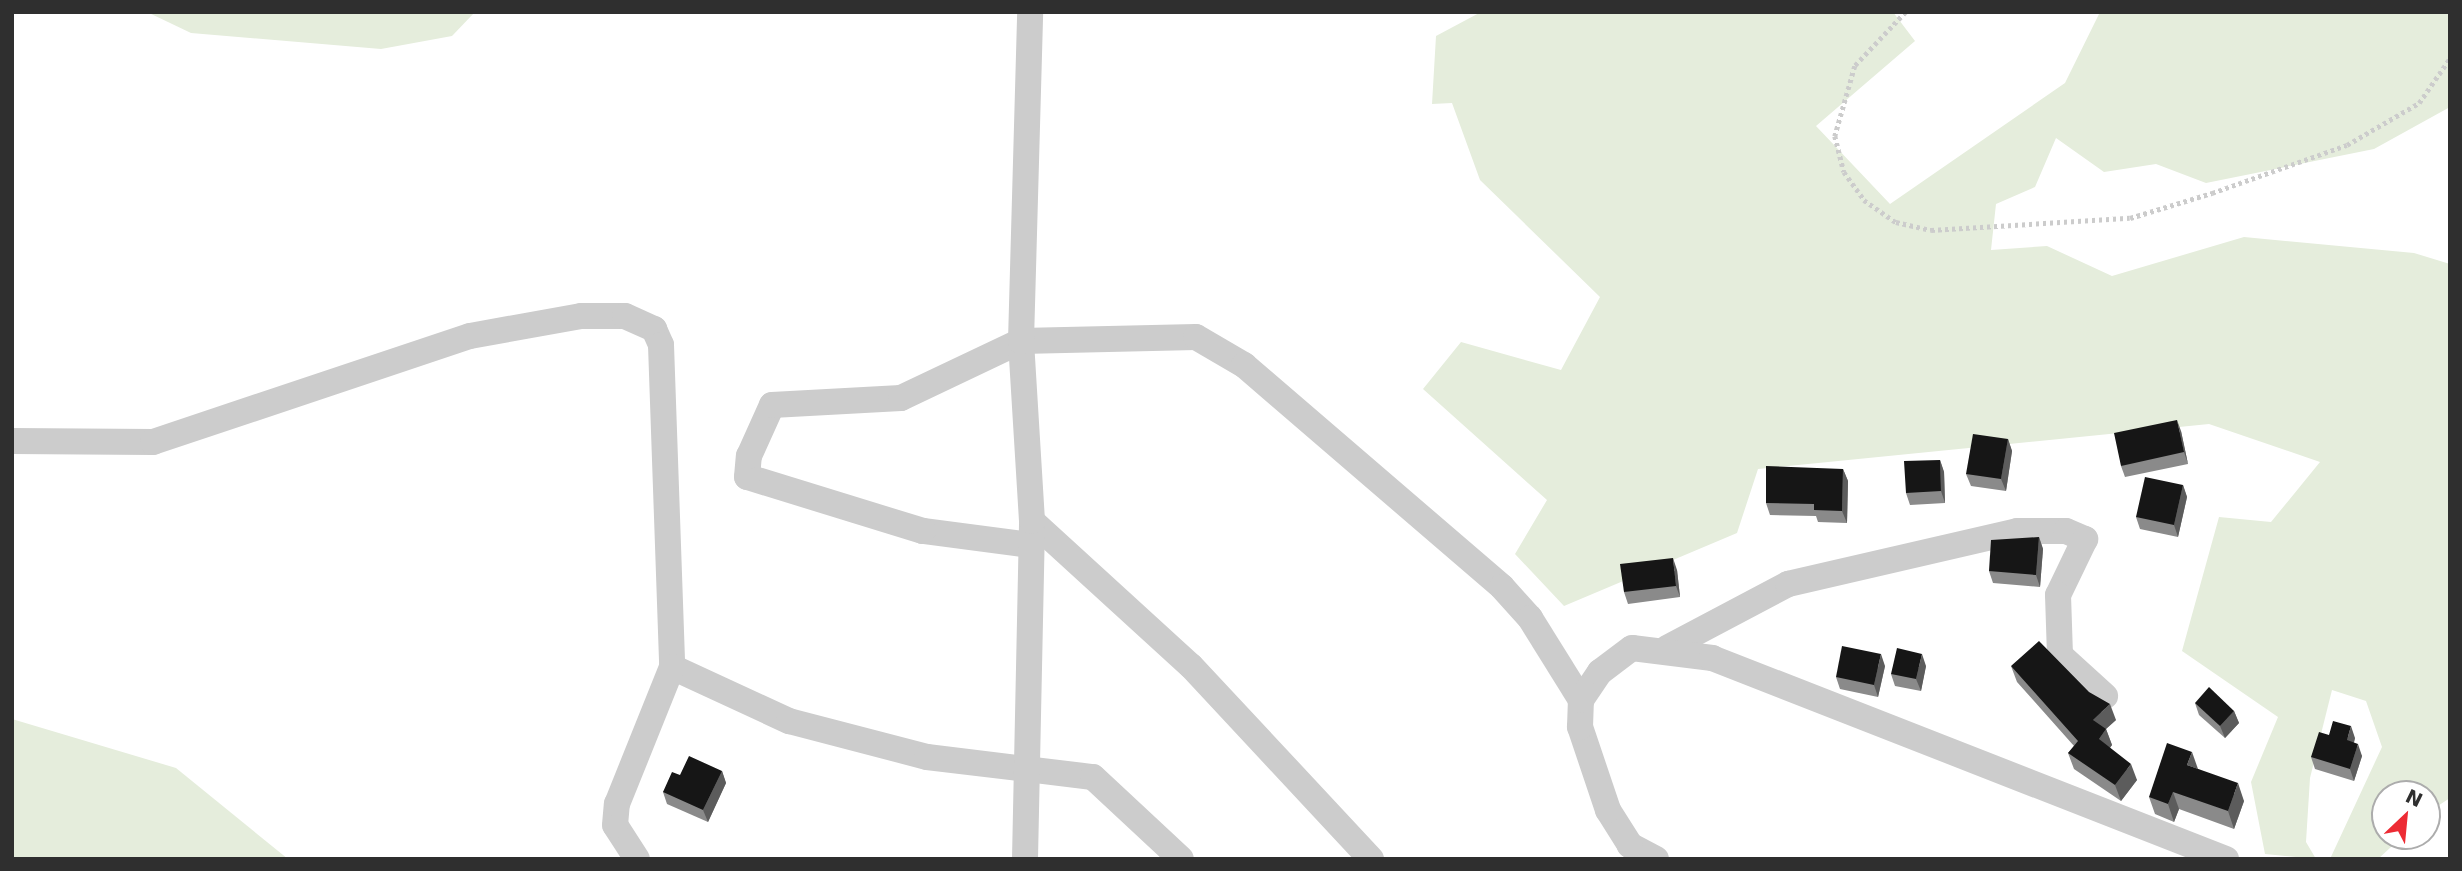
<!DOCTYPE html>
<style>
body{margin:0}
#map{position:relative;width:2462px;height:871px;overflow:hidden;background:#fff;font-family:"DejaVu Sans",sans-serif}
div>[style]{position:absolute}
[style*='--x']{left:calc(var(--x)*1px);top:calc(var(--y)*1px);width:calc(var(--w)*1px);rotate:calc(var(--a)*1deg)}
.green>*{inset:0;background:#e5eddc}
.path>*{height:4.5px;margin-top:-2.25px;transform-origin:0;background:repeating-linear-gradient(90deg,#ccc 0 3.5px,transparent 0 7px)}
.minor>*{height:26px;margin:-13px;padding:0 13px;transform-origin:13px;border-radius:13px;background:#ccc}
.wall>*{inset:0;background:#8a8a8a}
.shaded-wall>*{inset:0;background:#5c5c5c}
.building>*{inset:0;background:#161616}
span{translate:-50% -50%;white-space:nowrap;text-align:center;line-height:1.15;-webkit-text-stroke:7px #fff;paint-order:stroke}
.frame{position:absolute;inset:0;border:14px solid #2f2f2f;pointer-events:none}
.north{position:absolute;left:2371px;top:780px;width:70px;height:70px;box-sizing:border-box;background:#fff;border:2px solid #acacac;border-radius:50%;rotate:26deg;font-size:19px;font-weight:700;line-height:28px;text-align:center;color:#2f2f2f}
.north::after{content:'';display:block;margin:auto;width:24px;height:32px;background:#ed2b34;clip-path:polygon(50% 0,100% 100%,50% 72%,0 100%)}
</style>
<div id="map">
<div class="green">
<div style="clip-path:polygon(147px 12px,475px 12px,452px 36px,381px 49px,191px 33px)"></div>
<div style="clip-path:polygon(1481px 12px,1893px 12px,1915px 41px,1816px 126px,1890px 204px,2065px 83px,2100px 12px,2450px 12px,2450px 107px,2374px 149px,2206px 183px,2156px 164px,2104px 172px,2056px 138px,2035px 187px,1996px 204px,1991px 250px,2047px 246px,2112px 276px,2244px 237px,2414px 253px,2450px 264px,2450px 798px,2427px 813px,2427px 794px,2385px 794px,2385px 836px,2403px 836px,2378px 859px,2330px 859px,2382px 747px,2366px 701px,2332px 690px,2310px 778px,2306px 842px,2316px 859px,2265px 854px,2251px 782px,2278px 717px,2182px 651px,2219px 517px,2271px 522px,2320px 462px,2209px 424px,1758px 469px,1737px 533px,1564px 606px,1515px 554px,1547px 500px,1423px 389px,1461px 342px,1561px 370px,1600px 297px,1480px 180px,1452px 103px,1432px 104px,1436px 36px)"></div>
<div style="clip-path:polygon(12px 719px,176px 768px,288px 859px,12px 859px)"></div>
</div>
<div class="path">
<div style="--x:1906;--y:12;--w:74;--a:133.4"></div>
<div style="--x:1855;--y:66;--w:73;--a:105.9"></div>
<div style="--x:1835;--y:136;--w:37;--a:76"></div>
<div style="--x:1844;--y:172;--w:34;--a:54"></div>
<div style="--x:1864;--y:200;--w:39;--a:35"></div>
<div style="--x:1896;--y:222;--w:36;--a:13"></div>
<div style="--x:1931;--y:230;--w:199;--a:-3.5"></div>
<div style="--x:2130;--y:218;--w:86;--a:-17"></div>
<div style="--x:2212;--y:193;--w:143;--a:-19.6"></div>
<div style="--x:2347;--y:145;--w:83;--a:-30.3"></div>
<div style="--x:2419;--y:103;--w:55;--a:-55.4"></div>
</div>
<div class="minor">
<div style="--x:12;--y:441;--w:141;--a:0.4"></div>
<div style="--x:153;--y:442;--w:334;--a:-18.5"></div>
<div style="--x:470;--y:336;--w:113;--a:-10.2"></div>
<div style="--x:581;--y:316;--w:44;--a:0"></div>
<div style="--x:625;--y:316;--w:32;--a:24"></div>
<div style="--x:654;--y:329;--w:17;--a:66"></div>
<div style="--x:661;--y:345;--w:322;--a:88"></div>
<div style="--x:672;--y:667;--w:129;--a:24.8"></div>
<div style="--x:789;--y:721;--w:143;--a:14.6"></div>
<div style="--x:927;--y:757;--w:167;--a:6.9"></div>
<div style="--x:1093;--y:777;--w:120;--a:43"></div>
<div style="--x:1032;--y:521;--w:215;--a:42.4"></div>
<div style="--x:1191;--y:666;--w:264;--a:47"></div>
<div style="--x:1031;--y:545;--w:109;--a:-172.6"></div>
<div style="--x:923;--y:531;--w:184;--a:-162.9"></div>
<div style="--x:747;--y:477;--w:21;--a:-85"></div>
<div style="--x:749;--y:456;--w:56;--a:-65.7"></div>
<div style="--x:772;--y:405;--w:129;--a:-3.1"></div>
<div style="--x:901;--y:398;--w:133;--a:-25.4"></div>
<div style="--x:1021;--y:341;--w:175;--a:-1.3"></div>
<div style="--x:1196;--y:337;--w:56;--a:30.3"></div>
<div style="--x:1244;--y:365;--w:340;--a:40.7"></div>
<div style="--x:1502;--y:587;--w:42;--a:47.9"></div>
<div style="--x:1530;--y:618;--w:97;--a:58.1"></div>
<div style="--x:1667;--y:648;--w:137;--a:-27.9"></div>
<div style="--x:1788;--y:584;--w:235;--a:-13"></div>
<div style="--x:2017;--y:531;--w:49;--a:0"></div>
<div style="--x:2066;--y:531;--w:21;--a:23"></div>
<div style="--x:2085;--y:539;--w:62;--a:115.7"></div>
<div style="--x:2058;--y:595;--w:60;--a:88.1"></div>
<div style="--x:2060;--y:655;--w:61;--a:42.3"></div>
<div style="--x:637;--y:859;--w:40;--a:-122.9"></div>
<div style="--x:615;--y:825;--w:21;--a:-85"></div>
<div style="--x:617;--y:804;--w:148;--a:-68.1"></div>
<div style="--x:1025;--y:859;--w:338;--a:-88.8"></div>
<div style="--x:1032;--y:521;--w:180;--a:-93.5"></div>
<div style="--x:1021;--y:341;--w:329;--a:-88.4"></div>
<div style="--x:1656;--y:859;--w:30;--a:-152"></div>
<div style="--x:1630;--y:845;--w:41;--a:-122.2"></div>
<div style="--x:1608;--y:810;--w:88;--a:-108.6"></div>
<div style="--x:1580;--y:727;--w:27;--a:-88"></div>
<div style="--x:1581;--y:700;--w:34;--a:-56"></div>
<div style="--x:1600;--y:672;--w:40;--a:-37"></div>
<div style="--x:1632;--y:648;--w:81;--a:7.1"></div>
<div style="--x:1712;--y:658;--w:552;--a:21.36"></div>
</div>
<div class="wall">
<div style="clip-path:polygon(2181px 431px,2188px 464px,2125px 477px,2121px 466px)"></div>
<div style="clip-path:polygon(2008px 439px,2012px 451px,2006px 491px,1971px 486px,1966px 474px)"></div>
<div style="clip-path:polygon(1940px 460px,1944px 472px,1945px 503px,1910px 505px,1906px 493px)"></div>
<div style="clip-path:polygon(1843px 469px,1848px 481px,1847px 523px,1818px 522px,1816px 516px,1770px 515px,1766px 503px)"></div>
<div style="clip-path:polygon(2183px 485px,2187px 497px,2178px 537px,2140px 529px,2136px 517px)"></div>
<div style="clip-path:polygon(2039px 537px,2043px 549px,2040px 587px,1993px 583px,1989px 571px)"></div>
<div style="clip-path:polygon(1677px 570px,1680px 597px,1628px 604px,1624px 592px)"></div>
<div style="clip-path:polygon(1885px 666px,1878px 697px,1840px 689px,1836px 677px)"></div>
<div style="clip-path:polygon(1926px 666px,1921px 691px,1895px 686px,1891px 674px)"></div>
<div style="clip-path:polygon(2011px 666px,2116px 720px,2106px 729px,2112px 745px,2110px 748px,2137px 780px,2121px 801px,2074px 769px,2068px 753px,2074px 746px,2017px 682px)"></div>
<div style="clip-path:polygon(2195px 703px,2234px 711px,2239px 723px,2225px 738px,2199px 715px)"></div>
<div style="clip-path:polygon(2329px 735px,2355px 738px,2354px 743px,2362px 756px,2354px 781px,2315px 769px,2311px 757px)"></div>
<div style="clip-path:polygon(2198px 769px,2244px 801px,2234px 829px,2179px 809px,2174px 822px,2155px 814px,2149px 797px)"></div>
<div style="clip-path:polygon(722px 771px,726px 783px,708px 822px,667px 804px,663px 792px,680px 775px)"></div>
</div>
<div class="shaded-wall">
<div style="clip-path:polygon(2177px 420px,2181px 431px,2188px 464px,2184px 452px)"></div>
<div style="clip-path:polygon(2008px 439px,2012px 451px,2006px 491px,2001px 479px)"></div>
<div style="clip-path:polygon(1940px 460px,1944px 472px,1945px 503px,1941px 491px)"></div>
<div style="clip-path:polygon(1843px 469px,1848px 481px,1847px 523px,1842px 511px)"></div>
<div style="clip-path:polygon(2183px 485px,2187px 497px,2178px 537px,2174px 525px)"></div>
<div style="clip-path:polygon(2039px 537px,2043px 549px,2040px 587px,2036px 575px)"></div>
<div style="clip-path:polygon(1673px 558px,1677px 570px,1680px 597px,1676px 586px)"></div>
<div style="clip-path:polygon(1881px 654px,1885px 666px,1878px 697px,1874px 685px)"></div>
<div style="clip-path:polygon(1922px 654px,1926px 666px,1921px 691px,1916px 679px)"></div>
<div style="clip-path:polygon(2110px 704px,2116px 720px,2098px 736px,2093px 720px)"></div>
<div style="clip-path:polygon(2234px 711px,2239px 723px,2225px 738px,2220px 726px)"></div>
<div style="clip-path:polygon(2351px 726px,2355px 738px,2351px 752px,2347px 740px)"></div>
<div style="clip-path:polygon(2106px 729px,2112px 745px,2104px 755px,2099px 739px)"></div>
<div style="clip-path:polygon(2358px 744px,2362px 756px,2354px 781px,2350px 769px)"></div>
<div style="clip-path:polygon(2192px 752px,2198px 769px,2187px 765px)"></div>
<div style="clip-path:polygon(2131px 764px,2137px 780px,2121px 801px,2115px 785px)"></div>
<div style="clip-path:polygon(722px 771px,726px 783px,708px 822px,703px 810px)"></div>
<div style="clip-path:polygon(2238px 783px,2244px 801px,2234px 829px,2228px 811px)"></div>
<div style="clip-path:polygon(2173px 792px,2179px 809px,2174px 822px,2168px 804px)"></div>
</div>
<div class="building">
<div style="clip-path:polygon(2177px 420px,2184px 452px,2121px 466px,2114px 433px)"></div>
<div style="clip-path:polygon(1973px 434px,2008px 439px,2001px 479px,1966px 474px)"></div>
<div style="clip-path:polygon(1940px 460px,1941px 491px,1906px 493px,1904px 461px)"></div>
<div style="clip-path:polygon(1766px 466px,1843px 469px,1842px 511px,1814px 510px,1814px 504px,1766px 503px)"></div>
<div style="clip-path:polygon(2145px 477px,2183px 485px,2174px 525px,2136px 517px)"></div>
<div style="clip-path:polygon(2039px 537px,2036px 575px,1989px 571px,1991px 540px)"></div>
<div style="clip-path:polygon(1673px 558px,1676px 586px,1624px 592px,1620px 564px)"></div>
<div style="clip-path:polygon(2039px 641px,2089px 692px,2110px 704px,2093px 720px,2106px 729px,2099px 739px,2131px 764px,2115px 785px,2068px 753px,2078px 741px,2011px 666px)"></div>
<div style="clip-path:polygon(1842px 646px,1881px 654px,1874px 685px,1836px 677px)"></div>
<div style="clip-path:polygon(1897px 648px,1922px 654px,1916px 679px,1891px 674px)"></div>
<div style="clip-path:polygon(2209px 687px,2234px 711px,2220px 726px,2195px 703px)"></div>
<div style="clip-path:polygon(2333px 721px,2351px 726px,2347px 740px,2358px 744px,2350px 769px,2311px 757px,2319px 732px,2329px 735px)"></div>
<div style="clip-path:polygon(2167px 743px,2192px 752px,2187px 765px,2238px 783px,2228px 811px,2173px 792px,2168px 804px,2149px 797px)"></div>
<div style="clip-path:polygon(689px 756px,722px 771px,703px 810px,663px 792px,672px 772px,680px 775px)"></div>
</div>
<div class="frame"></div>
<div class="north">N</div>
</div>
